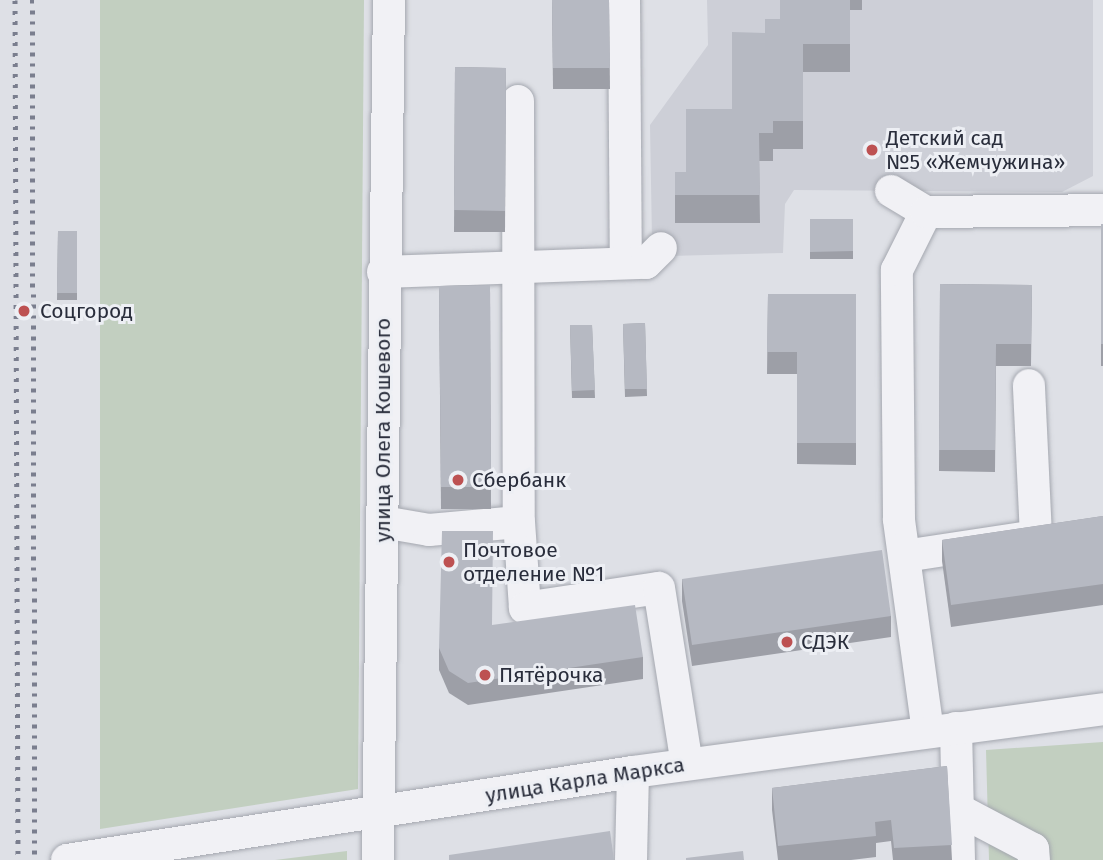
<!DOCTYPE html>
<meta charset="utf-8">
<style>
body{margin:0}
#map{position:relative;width:1103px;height:860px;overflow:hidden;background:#dee0e6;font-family:"Fira Sans",sans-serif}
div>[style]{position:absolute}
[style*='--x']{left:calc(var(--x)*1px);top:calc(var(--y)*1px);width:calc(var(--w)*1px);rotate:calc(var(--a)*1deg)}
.built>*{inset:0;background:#cdcfd7}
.green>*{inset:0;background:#c2cfc0}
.roads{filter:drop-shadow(0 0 2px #a4a7af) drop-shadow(0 0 2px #a4a7af)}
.minor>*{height:32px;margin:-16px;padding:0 16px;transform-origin:16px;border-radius:16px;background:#f1f1f5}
.rail>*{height:5px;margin-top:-2.5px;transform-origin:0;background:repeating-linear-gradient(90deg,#7a7e8e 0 3.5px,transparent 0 10.5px)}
.wall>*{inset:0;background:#9d9fa7}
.building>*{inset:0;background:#b6b9c2}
.dots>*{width:19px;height:19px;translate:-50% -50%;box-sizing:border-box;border:4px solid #edeff4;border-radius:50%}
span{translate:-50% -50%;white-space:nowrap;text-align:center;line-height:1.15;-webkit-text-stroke:6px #edeff4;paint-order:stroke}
.poi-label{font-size:21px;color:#292d3b}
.left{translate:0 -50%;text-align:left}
.street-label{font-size:21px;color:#292d3b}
</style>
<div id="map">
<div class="built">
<div style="clip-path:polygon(707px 0,1093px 0,1093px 176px,1062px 192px,794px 190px,785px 204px,783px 253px,669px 256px,652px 240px,650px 125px,708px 45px)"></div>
</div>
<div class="green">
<div style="clip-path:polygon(100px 0,364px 0,358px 789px,100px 829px)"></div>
<div style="clip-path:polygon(1103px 742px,1103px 860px,989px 860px,986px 750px)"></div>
<div style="clip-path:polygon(347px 851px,347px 860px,275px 860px)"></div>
</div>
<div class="roads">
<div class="minor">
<div style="--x:624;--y:0;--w:263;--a:89.6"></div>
<div style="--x:518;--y:101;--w:421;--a:89.9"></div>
<div style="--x:519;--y:522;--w:86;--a:86"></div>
<div style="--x:525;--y:608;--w:135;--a:-8.5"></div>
<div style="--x:659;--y:588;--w:178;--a:81"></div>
<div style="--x:891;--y:191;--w:41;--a:31"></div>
<div style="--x:383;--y:272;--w:263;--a:-2"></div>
<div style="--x:646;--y:263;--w:21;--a:-45"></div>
<div style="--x:383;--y:522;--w:47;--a:9.9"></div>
<div style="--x:429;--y:530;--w:90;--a:-5.1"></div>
<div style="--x:905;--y:556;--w:133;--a:-8.7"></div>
<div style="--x:1036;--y:536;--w:151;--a:-92.7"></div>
<div style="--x:956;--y:728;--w:132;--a:88.7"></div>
<div style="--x:928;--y:732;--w:215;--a:-97.8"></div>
<div style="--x:899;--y:519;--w:249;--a:-90.5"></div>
<div style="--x:897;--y:270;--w:65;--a:-63.4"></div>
<div style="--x:926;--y:212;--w:177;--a:-0.6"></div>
<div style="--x:957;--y:809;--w:86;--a:27.8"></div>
<div style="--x:1033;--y:849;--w:11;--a:85"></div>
<div style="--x:67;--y:860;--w:573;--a:-8.84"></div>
<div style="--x:633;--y:772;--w:474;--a:-7.6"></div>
<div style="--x:378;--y:860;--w:860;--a:-89.27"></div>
<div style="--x:631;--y:860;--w:88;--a:-88.7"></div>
</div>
</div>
<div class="rail">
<div style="--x:15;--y:0;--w:860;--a:89.8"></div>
<div style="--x:32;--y:0;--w:860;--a:89.8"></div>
</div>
<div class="wall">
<div style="clip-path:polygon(552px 0,609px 0,610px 89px,553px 89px)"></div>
<div style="clip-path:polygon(780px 0,862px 0,862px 10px,850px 10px,850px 72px,803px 72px,803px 149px,773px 149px,773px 161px,759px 161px,760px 223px,675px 223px,675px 172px,686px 172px,732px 109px,780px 19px)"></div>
<div style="clip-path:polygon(455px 67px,506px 68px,505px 232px,454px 232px)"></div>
<div style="clip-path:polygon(810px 219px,853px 219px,853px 259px,810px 259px)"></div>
<div style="clip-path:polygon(1101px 224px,1103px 224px,1103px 366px,1101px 366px)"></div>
<div style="clip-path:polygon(58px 231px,77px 231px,77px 300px,57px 300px)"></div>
<div style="clip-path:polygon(940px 284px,1032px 285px,1031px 366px,996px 366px,995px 472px,939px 471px)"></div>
<div style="clip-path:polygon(490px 285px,491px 509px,441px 509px,439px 286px)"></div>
<div style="clip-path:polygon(768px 294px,856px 294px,856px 465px,797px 464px,797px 374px,767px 374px)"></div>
<div style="clip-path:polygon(645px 323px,647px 396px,625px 397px,623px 324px)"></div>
<div style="clip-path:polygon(570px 325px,592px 325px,595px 398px,572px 398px)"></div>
<div style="clip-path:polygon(1103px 516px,1103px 605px,951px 627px,942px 561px,942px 540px)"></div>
<div style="clip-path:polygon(682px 579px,891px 616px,891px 637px,692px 666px,682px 601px)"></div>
<div style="clip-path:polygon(492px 625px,643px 657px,643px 679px,468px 705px,449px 693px,439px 670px,439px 648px)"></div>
<div style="clip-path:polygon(947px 766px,952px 860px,893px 860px,891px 841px,876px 843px,876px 857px,851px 860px,778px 860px,772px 810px,772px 788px)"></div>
</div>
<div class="building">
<div style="clip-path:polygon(552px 0,609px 0,610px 68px,553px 68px)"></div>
<div style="clip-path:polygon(780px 0,850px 0,850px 44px,803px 44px,803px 121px,773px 121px,773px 133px,759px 133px,760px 195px,675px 195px,675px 172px,686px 172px,686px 109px,732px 109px,732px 32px,765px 33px,765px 19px,780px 19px)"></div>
<div style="clip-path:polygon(455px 67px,506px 68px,505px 211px,454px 210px)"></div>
<div style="clip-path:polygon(810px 219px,853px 219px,853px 251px,810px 252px)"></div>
<div style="clip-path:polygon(1101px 224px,1103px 224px,1103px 344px,1101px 344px)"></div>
<div style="clip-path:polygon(58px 231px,77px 231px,77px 293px,57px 293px)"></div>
<div style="clip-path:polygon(940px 284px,1032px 285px,1031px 344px,996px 344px,995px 450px,939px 450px)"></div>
<div style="clip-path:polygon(490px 285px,491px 487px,441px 487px,439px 286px)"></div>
<div style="clip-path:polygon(768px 294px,856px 294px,856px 443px,797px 443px,797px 352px,767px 352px)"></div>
<div style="clip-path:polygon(645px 323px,647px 389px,625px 389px,623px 324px)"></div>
<div style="clip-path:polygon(570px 325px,592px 325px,595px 390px,572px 391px)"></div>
<div style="clip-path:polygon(1103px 516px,1103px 584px,951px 605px,942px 540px)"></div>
<div style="clip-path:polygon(442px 531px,493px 531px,492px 625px,635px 605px,643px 657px,468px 683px,449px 671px,439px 648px)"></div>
<div style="clip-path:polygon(882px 550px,891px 616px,692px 645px,682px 579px)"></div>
<div style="clip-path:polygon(947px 766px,952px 845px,894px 848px,891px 820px,875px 822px,876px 836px,778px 846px,772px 788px)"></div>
<div style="clip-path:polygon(610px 831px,614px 860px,449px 860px,449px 855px)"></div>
<div style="clip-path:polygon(743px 851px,744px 860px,686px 860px,686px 858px)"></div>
</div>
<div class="dots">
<div style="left:872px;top:150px;background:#bd5152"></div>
<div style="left:24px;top:311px;background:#bd5152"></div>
<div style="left:458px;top:480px;background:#bd5152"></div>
<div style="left:449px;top:562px;background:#bd5152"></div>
<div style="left:787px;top:642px;background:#bd5152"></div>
<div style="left:485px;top:675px;background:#bd5152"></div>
</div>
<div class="poi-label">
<span class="left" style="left:886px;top:150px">Детский сад<br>№5 «Жемчужина»</span>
<span class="left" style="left:40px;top:311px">Соцгород</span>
<span class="left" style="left:472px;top:480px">Сбербанк</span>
<span class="left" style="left:463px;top:562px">Почтовое<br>отделение №1</span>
<span class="left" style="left:801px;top:642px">СДЭК</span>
<span class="left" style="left:499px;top:675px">Пятёрочка</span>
</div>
<div class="street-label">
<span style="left:383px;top:430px;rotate:-90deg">улица Олега Кошевого</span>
<span style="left:585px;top:780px;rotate:-9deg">улица Карла Маркса</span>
</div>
</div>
